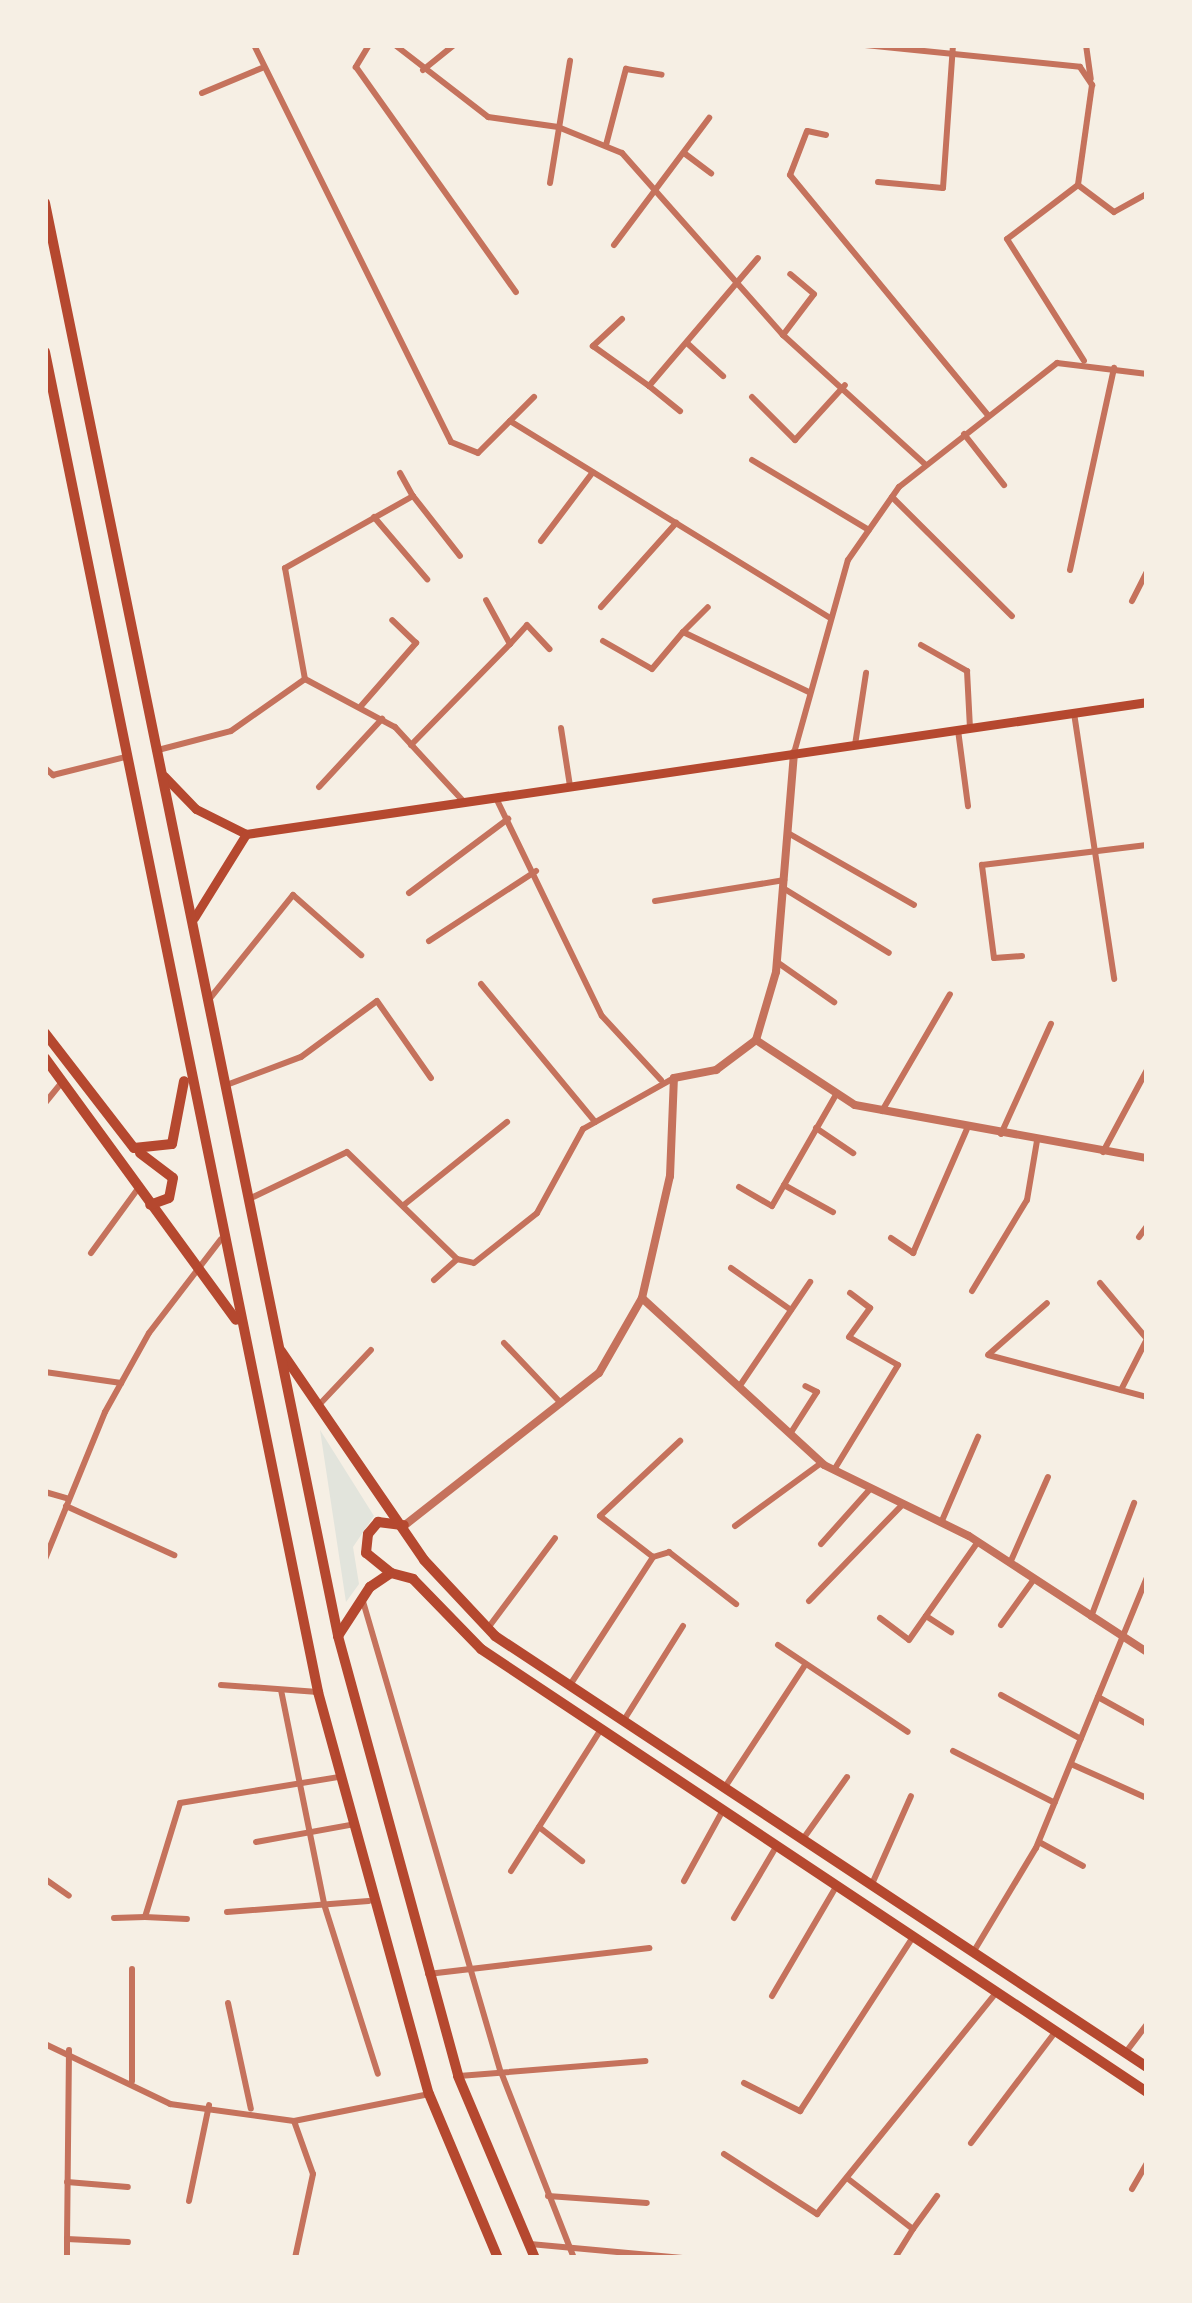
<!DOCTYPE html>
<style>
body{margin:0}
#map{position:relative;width:1192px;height:2303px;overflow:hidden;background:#f6efe4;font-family:"Asap Condensed",sans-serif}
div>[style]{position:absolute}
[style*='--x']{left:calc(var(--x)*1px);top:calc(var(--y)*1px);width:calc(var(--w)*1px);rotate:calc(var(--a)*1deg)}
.green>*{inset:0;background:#e2e4dc}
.minor>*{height:6px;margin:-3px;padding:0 3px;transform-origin:3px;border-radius:3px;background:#c5725c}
.tertiary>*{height:8px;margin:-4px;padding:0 4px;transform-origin:4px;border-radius:4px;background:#c5725c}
.secondary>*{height:9px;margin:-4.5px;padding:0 4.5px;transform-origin:4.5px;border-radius:4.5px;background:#b5482f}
.primary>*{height:10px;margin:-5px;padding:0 5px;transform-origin:5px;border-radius:5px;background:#b5482f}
.trunk>*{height:10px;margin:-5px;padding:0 5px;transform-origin:5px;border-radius:5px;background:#b5482f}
span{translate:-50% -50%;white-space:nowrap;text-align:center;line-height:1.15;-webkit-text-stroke:8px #f6efe4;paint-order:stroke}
.frame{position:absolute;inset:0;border:48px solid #f6efe4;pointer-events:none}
</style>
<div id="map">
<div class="green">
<div style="clip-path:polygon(320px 1430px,374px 1516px,353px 1547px,359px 1584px,346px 1602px)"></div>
</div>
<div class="minor">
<div style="--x:254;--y:45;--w:443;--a:63.6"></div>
<div style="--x:451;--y:442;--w:29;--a:22"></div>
<div style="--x:478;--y:453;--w:45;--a:-45"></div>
<div style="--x:510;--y:421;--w:374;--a:31.6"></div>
<div style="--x:369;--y:45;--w:26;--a:121"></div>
<div style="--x:356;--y:67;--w:276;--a:54.6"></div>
<div style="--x:395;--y:45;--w:118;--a:37.7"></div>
<div style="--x:488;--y:117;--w:71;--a:8.1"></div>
<div style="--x:558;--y:127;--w:69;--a:22.1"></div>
<div style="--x:622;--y:153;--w:243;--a:48.5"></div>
<div style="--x:783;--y:335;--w:193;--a:42.3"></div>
<div style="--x:865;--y:45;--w:216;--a:5.8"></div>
<div style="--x:1080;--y:67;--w:22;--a:56"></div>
<div style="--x:1092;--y:85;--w:101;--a:98"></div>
<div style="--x:1086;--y:45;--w:34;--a:82"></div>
<div style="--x:423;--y:70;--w:40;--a:-39"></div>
<div style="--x:202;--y:93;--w:65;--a:-22.6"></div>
<div style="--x:826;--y:135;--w:19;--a:-168"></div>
<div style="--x:807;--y:131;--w:47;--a:111.1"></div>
<div style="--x:790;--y:175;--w:311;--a:50.5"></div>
<div style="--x:606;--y:145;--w:79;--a:-75.3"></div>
<div style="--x:626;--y:69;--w:36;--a:9"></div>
<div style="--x:684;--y:153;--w:34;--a:37"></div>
<div style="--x:878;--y:182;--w:65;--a:5.3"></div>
<div style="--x:943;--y:188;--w:143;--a:-86"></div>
<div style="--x:550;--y:183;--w:124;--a:-80.7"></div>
<div style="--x:1078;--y:185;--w:89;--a:142.7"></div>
<div style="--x:1007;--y:239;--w:144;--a:57.7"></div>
<div style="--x:1078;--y:185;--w:45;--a:36.9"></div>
<div style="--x:1114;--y:212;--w:38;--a:-29"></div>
<div style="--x:614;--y:245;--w:159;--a:-53.2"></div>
<div style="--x:622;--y:319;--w:40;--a:137"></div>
<div style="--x:593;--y:346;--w:69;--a:35.5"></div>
<div style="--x:649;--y:386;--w:168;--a:-49.6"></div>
<div style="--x:783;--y:335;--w:51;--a:-52.9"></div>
<div style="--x:814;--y:294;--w:31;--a:-140"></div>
<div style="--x:687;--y:343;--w:49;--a:42.5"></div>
<div style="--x:649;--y:386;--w:40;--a:39"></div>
<div style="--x:752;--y:397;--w:61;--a:45"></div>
<div style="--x:795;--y:440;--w:74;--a:-47.7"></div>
<div style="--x:510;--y:421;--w:34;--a:-45"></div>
<div style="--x:964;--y:434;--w:65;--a:51.9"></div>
<div style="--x:752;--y:460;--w:136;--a:30.9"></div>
<div style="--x:400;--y:473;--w:26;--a:61"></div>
<div style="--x:413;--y:496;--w:147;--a:150.6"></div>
<div style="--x:285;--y:568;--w:113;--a:79.8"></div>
<div style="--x:305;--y:679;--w:102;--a:28.1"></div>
<div style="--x:395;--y:727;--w:102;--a:47.4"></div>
<div style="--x:413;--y:496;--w:76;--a:51.9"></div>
<div style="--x:892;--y:497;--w:169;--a:44.8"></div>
<div style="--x:374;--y:517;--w:82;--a:49.5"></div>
<div style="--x:541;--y:541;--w:86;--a:-53"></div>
<div style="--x:1070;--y:570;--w:207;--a:-77.7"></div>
<div style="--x:1132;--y:601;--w:34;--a:-63"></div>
<div style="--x:601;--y:607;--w:113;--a:-48.2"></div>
<div style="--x:683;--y:632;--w:35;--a:-45"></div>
<div style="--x:603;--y:641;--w:56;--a:29.7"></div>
<div style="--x:652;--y:669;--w:48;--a:-50"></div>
<div style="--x:683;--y:632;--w:140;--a:25.5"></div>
<div style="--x:510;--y:644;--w:25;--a:-48"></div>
<div style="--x:527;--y:625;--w:33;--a:47"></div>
<div style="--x:921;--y:645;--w:53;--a:29.5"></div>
<div style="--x:967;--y:671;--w:57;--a:87"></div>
<div style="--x:361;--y:706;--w:84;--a:-48.9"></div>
<div style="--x:416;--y:643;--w:33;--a:-136"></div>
<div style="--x:1074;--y:713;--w:269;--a:81.4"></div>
<div style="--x:561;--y:728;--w:59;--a:81.2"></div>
<div style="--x:958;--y:730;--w:77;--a:82.5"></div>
<div style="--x:411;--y:745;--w:141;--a:-45.6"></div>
<div style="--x:510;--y:644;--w:50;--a:-118.6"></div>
<div style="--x:855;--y:745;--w:73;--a:-81.3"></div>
<div style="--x:158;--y:750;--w:75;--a:-14.6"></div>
<div style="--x:231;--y:731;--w:90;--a:-35.1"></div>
<div style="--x:794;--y:753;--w:200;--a:-74.4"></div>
<div style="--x:848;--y:560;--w:89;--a:-55.1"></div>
<div style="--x:899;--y:487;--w:201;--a:-38.1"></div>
<div style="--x:1057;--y:363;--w:91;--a:7"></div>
<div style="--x:45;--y:768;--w:11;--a:41"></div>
<div style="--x:53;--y:775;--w:74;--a:-14"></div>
<div style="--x:319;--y:787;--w:93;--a:-47.2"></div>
<div style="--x:496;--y:798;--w:242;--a:64.1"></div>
<div style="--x:602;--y:1016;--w:87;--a:47.3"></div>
<div style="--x:788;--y:833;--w:145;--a:29.7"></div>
<div style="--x:783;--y:888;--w:124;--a:31.5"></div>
<div style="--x:409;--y:893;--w:124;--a:-36.8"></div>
<div style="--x:655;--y:901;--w:131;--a:-9.2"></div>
<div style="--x:429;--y:941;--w:128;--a:-33.2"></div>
<div style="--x:1022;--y:956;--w:28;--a:176"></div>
<div style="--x:994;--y:958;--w:94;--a:-97.4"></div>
<div style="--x:982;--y:865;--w:166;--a:-6.9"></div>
<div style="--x:777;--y:962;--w:70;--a:35.1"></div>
<div style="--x:481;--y:984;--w:179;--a:50.4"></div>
<div style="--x:211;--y:997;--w:131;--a:-51.2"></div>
<div style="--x:293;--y:895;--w:91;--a:41.4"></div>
<div style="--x:229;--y:1084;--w:77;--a:-20.6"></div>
<div style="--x:301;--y:1057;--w:94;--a:-36.4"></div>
<div style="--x:377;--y:1001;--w:94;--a:55"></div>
<div style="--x:45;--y:1103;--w:26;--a:-51"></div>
<div style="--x:882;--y:1111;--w:135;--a:-59.8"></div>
<div style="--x:816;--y:1128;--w:45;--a:34"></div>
<div style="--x:1001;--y:1134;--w:121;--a:-65.6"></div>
<div style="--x:1103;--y:1152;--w:93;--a:-61.8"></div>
<div style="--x:784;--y:1185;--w:56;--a:28.9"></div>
<div style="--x:739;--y:1187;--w:38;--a:30"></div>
<div style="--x:772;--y:1206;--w:130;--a:-60.1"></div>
<div style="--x:251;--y:1198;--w:106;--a:-25.6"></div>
<div style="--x:347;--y:1152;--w:153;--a:44.2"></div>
<div style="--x:457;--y:1259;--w:17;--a:13"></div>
<div style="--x:474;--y:1263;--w:80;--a:-38.4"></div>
<div style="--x:537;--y:1213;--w:96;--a:-61.3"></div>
<div style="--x:583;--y:1129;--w:104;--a:-29.3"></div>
<div style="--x:405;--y:1204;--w:131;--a:-38.8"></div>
<div style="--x:1139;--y:1237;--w:14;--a:-54"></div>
<div style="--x:891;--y:1238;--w:27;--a:34"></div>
<div style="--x:913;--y:1253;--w:135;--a:-66.5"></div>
<div style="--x:91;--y:1253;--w:78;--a:-53.9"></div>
<div style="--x:731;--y:1268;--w:73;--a:35"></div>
<div style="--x:434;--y:1280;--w:31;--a:-42"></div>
<div style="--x:1100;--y:1283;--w:73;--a:50"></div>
<div style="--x:972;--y:1291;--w:106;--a:-58.9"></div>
<div style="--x:1027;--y:1200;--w:60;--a:-80.4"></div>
<div style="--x:504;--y:1343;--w:83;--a:46.5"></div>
<div style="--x:989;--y:1354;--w:77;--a:-41.3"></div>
<div style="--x:988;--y:1355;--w:164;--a:14.8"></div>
<div style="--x:45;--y:1372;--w:77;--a:8.2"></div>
<div style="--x:739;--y:1387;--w:127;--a:-55.9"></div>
<div style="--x:1121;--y:1390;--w:57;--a:-63"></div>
<div style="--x:318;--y:1406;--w:77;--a:-46.6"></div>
<div style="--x:790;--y:1434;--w:50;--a:-57.3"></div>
<div style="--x:817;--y:1392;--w:13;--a:-153"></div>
<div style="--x:834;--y:1470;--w:123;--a:-58.6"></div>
<div style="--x:898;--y:1365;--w:56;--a:-150.3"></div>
<div style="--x:849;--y:1337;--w:36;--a:-54"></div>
<div style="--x:870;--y:1308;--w:25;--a:-143"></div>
<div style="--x:45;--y:1492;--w:25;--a:16"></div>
<div style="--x:66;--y:1506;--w:119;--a:24.4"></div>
<div style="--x:941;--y:1523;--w:94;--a:-66.7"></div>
<div style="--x:735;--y:1526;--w:107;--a:-36.2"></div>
<div style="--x:821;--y:1544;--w:75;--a:-48.2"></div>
<div style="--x:653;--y:1557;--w:17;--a:-17"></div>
<div style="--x:669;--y:1552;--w:85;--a:37.8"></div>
<div style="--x:45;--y:1559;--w:159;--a:-67.8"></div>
<div style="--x:105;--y:1412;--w:90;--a:-60.9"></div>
<div style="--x:149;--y:1333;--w:118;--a:-52.5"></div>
<div style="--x:1010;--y:1563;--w:94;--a:-66.2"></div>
<div style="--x:362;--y:1598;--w:494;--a:73.7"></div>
<div style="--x:501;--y:2072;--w:200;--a:68.6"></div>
<div style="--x:809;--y:1601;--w:135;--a:-45.9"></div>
<div style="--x:926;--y:1616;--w:30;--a:33"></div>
<div style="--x:1091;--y:1617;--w:122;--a:-69.3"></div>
<div style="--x:880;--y:1618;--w:36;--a:37"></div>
<div style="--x:909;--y:1640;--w:120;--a:-54.9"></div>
<div style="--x:1001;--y:1625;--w:57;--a:-54.3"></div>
<div style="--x:488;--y:1628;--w:112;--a:-53.3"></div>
<div style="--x:778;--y:1645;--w:156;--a:33.8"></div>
<div style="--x:221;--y:1685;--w:97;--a:4.1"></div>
<div style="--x:570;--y:1685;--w:153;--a:-57"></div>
<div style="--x:653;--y:1557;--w:67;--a:-142.3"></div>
<div style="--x:600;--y:1516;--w:110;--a:-43.2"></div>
<div style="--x:281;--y:1690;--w:218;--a:78.6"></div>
<div style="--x:324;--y:1904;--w:178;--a:72.4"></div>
<div style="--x:1001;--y:1695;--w:91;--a:28.8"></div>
<div style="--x:1098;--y:1697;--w:56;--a:28.9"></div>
<div style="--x:624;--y:1720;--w:111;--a:-57.9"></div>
<div style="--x:953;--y:1751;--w:114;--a:27"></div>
<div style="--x:1071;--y:1764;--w:83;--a:24.1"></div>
<div style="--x:725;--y:1787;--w:146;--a:-56.7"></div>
<div style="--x:539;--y:1827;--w:55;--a:38.3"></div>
<div style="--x:803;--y:1839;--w:76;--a:-54.6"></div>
<div style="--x:256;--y:1842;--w:96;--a:-10.3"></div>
<div style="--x:1039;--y:1842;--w:50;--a:28.6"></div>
<div style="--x:511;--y:1871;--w:166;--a:-57.6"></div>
<div style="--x:45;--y:1879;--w:29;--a:35"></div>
<div style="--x:684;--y:1881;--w:79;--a:-61.2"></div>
<div style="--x:872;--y:1884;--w:96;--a:-66.1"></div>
<div style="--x:227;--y:1912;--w:142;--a:-4.4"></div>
<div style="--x:145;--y:1917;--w:42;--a:2.7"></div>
<div style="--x:114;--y:1918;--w:31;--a:-2"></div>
<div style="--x:145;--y:1917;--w:119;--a:-72.9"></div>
<div style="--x:180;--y:1803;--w:160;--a:-9.3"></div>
<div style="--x:734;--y:1918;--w:82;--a:-59.4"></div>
<div style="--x:974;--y:1951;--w:120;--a:-59"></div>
<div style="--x:1036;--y:1848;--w:293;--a:-67.7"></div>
<div style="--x:428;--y:1974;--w:223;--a:-6.7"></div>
<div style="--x:772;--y:1996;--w:126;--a:-59.6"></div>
<div style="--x:228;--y:2003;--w:108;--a:77.8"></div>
<div style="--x:45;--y:2044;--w:139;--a:25.6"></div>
<div style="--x:170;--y:2104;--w:125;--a:7.8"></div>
<div style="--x:294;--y:2121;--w:138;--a:-11.3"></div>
<div style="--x:69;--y:2050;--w:189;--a:90.6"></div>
<div style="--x:67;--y:2239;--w:61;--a:2.8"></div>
<div style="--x:1126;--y:2052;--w:35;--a:-53"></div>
<div style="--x:459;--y:2076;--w:187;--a:-4.6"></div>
<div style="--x:132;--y:2081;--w:112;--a:-90"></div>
<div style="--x:744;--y:2083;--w:63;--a:26.6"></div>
<div style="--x:800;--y:2111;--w:207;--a:-57"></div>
<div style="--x:294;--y:2121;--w:56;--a:70.3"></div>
<div style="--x:313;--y:2174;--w:86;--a:102.1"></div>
<div style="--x:971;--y:2143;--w:141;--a:-52.8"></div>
<div style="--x:724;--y:2154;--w:111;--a:32.8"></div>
<div style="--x:817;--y:2214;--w:286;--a:-51"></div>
<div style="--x:847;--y:2178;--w:83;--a:37.7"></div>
<div style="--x:913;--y:2229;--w:34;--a:122"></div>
<div style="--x:67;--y:2182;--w:61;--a:4.7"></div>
<div style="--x:1132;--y:2189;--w:30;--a:-60"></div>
<div style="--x:548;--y:2196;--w:99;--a:4"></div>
<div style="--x:189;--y:2201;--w:98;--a:-78.2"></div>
<div style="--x:913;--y:2229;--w:41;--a:-54"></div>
<div style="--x:67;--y:2239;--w:19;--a:90"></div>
<div style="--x:530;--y:2244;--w:156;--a:5.2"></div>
</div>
<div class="tertiary">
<div style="--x:756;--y:1040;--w:118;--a:33.3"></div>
<div style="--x:855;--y:1105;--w:297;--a:10.3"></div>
<div style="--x:642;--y:1298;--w:247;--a:42.5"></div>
<div style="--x:824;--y:1465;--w:161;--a:26.1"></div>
<div style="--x:969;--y:1536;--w:212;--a:33.1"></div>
<div style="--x:405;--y:1525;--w:246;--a:-38.1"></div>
<div style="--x:599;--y:1373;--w:86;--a:-60.2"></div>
<div style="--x:642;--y:1298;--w:125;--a:-77.1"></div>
<div style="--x:670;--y:1176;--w:98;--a:-87.7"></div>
<div style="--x:674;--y:1078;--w:43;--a:-10.8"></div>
<div style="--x:716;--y:1070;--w:50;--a:-36.9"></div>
<div style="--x:756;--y:1040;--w:71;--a:-73.6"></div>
<div style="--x:776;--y:972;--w:220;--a:-85.3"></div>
</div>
<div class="secondary">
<div style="--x:164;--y:776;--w:46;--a:45.9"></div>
<div style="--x:196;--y:809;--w:56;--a:26.6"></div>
<div style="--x:246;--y:834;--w:911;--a:-8.33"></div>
<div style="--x:194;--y:918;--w:99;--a:-58.2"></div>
</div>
<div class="primary">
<div style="--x:281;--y:1351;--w:253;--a:55.6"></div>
<div style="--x:424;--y:1560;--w:104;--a:46.9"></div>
<div style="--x:495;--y:1636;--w:782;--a:33.47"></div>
<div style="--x:391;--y:1573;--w:32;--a:-141"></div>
<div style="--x:366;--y:1553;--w:19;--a:-84"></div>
<div style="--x:368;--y:1534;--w:16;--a:-50"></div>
<div style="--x:378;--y:1522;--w:26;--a:7"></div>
<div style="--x:338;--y:1636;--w:59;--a:-56.9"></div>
<div style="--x:370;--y:1587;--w:25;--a:-34"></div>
<div style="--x:391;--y:1573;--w:23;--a:15"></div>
<div style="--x:413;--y:1579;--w:98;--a:45.8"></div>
<div style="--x:481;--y:1649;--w:800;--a:33.63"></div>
</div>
<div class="trunk">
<div style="--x:45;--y:203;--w:1463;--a:78.44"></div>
<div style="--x:338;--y:1636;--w:456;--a:74.7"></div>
<div style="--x:458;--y:2076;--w:198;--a:67.1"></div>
<div style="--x:45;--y:352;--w:1368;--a:78.48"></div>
<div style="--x:318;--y:1692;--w:417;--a:74.6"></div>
<div style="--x:429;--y:2094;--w:178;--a:67.2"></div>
<div style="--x:45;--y:1033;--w:145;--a:52.3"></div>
<div style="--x:134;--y:1148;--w:38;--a:-6"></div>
<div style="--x:172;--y:1144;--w:64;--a:-79.2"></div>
<div style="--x:45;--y:1058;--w:324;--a:53.9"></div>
<div style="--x:140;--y:1153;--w:41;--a:37.1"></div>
<div style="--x:173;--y:1178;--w:20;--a:101"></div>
<div style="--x:169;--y:1198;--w:20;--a:160"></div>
</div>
<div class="frame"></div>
</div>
